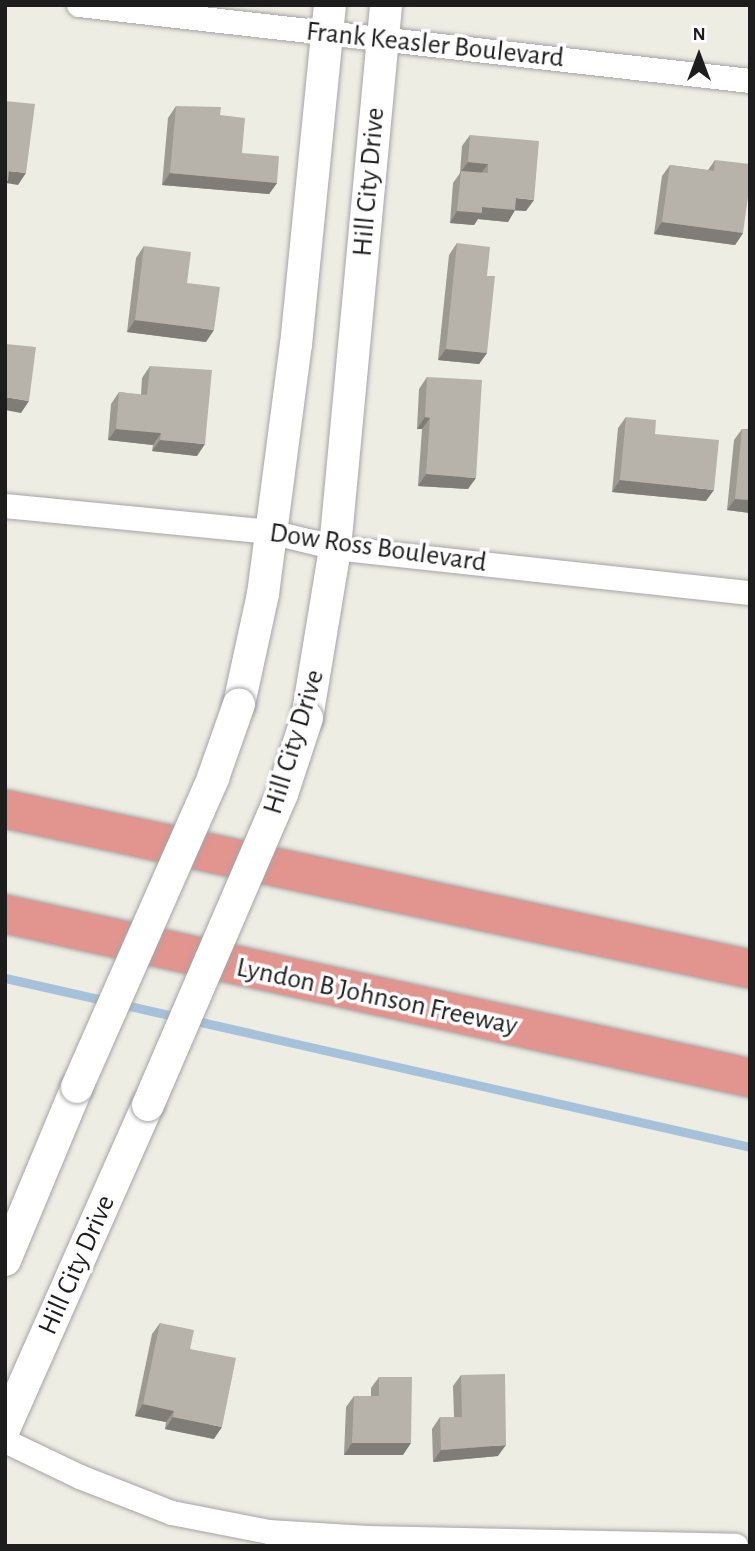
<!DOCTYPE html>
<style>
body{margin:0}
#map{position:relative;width:755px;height:1551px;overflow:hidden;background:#eeede4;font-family:"Alegreya Sans",sans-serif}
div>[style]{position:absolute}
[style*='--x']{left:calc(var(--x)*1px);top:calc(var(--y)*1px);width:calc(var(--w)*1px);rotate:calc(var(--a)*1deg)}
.stream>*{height:9px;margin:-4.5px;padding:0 4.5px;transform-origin:4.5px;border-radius:4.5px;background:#a6c2da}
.roads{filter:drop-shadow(0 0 2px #a4a4a4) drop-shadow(0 0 2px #a4a4a4)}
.minor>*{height:24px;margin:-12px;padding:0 12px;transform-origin:12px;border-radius:12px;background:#fff}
.tertiary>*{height:32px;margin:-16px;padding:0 16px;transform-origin:16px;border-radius:16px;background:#fff}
.motorway>*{height:38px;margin:-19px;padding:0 19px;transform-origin:19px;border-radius:19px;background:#e2948f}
.bridges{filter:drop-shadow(0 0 2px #a4a4a4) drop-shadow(0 0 2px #a4a4a4)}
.tertiary-bridge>*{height:32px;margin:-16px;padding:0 16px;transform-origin:16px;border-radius:16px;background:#fff}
.wall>*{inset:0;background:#9d9a92}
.shaded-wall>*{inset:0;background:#807d77}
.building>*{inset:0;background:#b7b3aa}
span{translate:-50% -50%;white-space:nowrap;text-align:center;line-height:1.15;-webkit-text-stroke:7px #fff;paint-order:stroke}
.street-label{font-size:28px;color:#1d1d1d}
.frame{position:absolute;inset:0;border:7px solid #1d1d1d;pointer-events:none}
.north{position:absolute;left:664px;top:21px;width:70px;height:70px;-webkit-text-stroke:5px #fff;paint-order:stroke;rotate:0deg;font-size:19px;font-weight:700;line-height:28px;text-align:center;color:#1d1d1d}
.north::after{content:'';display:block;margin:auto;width:24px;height:32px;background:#1d1d1d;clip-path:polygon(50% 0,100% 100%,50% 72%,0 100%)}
</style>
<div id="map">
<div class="stream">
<div style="--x:5;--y:978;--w:177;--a:12.7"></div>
<div style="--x:192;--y:1020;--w:572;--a:12.82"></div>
</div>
<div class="roads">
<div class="minor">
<div style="--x:79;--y:5;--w:675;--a:6.46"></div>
<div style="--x:5;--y:506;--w:267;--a:5.6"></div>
<div style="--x:271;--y:532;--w:66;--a:14"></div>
<div style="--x:335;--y:548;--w:417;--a:6.2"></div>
<div style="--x:5;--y:1441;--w:83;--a:25.6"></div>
<div style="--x:80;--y:1477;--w:99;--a:21.4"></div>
<div style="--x:172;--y:1513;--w:99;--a:11.1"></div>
<div style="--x:269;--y:1532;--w:98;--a:3.5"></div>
<div style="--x:367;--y:1538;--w:369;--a:1.2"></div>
</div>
<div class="tertiary">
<div style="--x:239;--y:704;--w:113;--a:-77.7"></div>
<div style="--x:263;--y:594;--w:251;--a:-82.5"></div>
<div style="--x:296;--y:345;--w:342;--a:-84.3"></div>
<div style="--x:307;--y:718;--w:172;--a:-80.6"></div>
<div style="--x:335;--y:548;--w:545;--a:-84.63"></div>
<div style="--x:5;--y:1260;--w:187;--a:-67.4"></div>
<div style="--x:5;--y:1427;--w:352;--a:-66.1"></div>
</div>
<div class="motorway">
<div style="--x:5;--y:809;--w:762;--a:12.12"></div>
<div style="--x:5;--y:914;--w:763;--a:12.41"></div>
</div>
</div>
<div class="bridges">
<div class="tertiary-bridge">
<div style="--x:77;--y:1087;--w:338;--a:-66.2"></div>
<div style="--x:213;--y:778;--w:78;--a:-70.6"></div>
<div style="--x:148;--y:1105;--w:339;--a:-66.7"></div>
<div style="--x:282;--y:794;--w:80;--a:-71.8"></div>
</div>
</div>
<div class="wall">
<div style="clip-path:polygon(176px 106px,220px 115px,242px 153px,277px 183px,269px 194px,162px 185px,168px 118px)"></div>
<div style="clip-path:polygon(470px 135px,526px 211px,515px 210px,508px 222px,478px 219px,474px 225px,450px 223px,453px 183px,460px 173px,462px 146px)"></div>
<div style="clip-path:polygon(715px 160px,743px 233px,735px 245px,654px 234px,662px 176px,670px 165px,708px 170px)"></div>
<div style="clip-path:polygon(457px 243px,487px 276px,487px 353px,479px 364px,438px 360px,449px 255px)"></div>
<div style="clip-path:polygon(144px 246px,187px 283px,206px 342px,127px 332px,136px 258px)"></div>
<div style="clip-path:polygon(150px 366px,197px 456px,152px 451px,153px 445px,108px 440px,111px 404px,119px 392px,141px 395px,142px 378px)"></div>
<div style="clip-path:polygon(427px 377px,468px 489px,418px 486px,422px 429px,417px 429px,419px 389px)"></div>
<div style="clip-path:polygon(626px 417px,655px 434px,706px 501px,612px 492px,618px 428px)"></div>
<div style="clip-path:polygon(742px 429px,750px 429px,750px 513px,727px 510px,734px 440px)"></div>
<div style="clip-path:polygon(160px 1323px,190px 1349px,214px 1439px,165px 1429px,166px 1422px,135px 1416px,152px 1334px)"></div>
<div style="clip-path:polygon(461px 1375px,498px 1456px,433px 1462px,432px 1429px,440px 1417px,454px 1417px,453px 1386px)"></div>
<div style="clip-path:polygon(379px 1377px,403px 1455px,344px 1455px,346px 1407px,354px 1396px,371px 1396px,371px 1388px)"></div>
</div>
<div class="shaded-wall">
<div style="clip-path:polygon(468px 162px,488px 164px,480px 175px,460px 173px)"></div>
<div style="clip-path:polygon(9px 171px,26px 173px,18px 185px,6px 183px,5px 185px,5px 176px)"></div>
<div style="clip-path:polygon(170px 173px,277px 183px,269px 194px,162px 185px)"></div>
<div style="clip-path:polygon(516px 198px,534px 200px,526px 211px,508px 210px)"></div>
<div style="clip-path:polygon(482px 207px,515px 210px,508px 222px,478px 219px,474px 225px,450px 223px,457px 211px)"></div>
<div style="clip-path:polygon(662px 222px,743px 233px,735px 245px,654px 234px)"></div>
<div style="clip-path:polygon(135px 320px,214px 330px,206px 342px,127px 332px)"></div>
<div style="clip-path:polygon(446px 349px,487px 353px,479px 364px,438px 360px)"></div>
<div style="clip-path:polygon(5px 397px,29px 401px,21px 413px,5px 410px)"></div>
<div style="clip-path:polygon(425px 417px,430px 418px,422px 429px,417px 429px)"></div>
<div style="clip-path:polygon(116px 429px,161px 433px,153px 445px,108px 440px)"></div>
<div style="clip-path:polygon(160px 440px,205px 444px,197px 456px,152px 451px)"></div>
<div style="clip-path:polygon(426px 474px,476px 478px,468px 489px,418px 486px)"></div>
<div style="clip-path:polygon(620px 480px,714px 490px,706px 501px,612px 492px)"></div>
<div style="clip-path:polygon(735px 499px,750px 500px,750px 513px,727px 510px)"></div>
<div style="clip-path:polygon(143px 1404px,174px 1411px,166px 1422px,135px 1416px)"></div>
<div style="clip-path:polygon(173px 1417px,222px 1427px,214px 1439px,165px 1429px)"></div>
<div style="clip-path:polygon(352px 1443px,411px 1443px,403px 1455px,344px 1455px)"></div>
<div style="clip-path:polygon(506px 1445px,498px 1456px,433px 1462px,441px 1450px)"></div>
</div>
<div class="building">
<div style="clip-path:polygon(5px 101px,35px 104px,26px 173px,9px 171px,8px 181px,5px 181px)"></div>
<div style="clip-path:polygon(176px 106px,221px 107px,220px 115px,245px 118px,242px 153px,279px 156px,277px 183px,170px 173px)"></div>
<div style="clip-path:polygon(470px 135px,539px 141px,534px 200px,516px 198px,515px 210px,482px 207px,482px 213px,457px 211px,461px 171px,488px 173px,488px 164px,468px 162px)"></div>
<div style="clip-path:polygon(715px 160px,750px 164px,750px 182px,743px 233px,662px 222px,670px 165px,714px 171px)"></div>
<div style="clip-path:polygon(457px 243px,490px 247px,487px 276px,495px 276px,487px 353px,446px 349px)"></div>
<div style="clip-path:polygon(144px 246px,191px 252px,187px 283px,220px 287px,214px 330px,135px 320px)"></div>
<div style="clip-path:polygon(5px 333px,7px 333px,6px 344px,36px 347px,29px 401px,5px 397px)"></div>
<div style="clip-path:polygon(150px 366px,212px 370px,205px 444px,160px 440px,161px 433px,116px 429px,119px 392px,147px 395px)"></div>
<div style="clip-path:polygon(427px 377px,482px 380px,476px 478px,426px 474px,430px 418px,425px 417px)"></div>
<div style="clip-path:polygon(626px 417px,656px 420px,655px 434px,719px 440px,714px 490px,620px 480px)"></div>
<div style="clip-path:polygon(742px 429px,750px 430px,750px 500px,735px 499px)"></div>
<div style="clip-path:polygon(160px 1323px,194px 1330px,190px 1349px,236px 1358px,222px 1427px,173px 1417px,174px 1411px,143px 1404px)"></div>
<div style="clip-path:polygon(505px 1374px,506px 1445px,441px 1450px,440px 1417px,462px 1417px,461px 1375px)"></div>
<div style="clip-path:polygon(379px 1377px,412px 1377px,411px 1443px,352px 1443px,354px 1396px,379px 1396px)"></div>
</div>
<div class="street-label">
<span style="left:435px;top:45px;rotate:6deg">Frank Keasler Boulevard</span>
<span style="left:369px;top:182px;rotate:-85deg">Hill City Drive</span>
<span style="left:378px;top:548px;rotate:8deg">Dow Ross Boulevard</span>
<span style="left:294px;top:742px;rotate:-73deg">Hill City Drive</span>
<span style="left:377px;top:997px;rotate:12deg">Lyndon B Johnson Freeway</span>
<span style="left:77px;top:1265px;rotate:-66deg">Hill City Drive</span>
</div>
<div class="frame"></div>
<div class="north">N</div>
</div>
